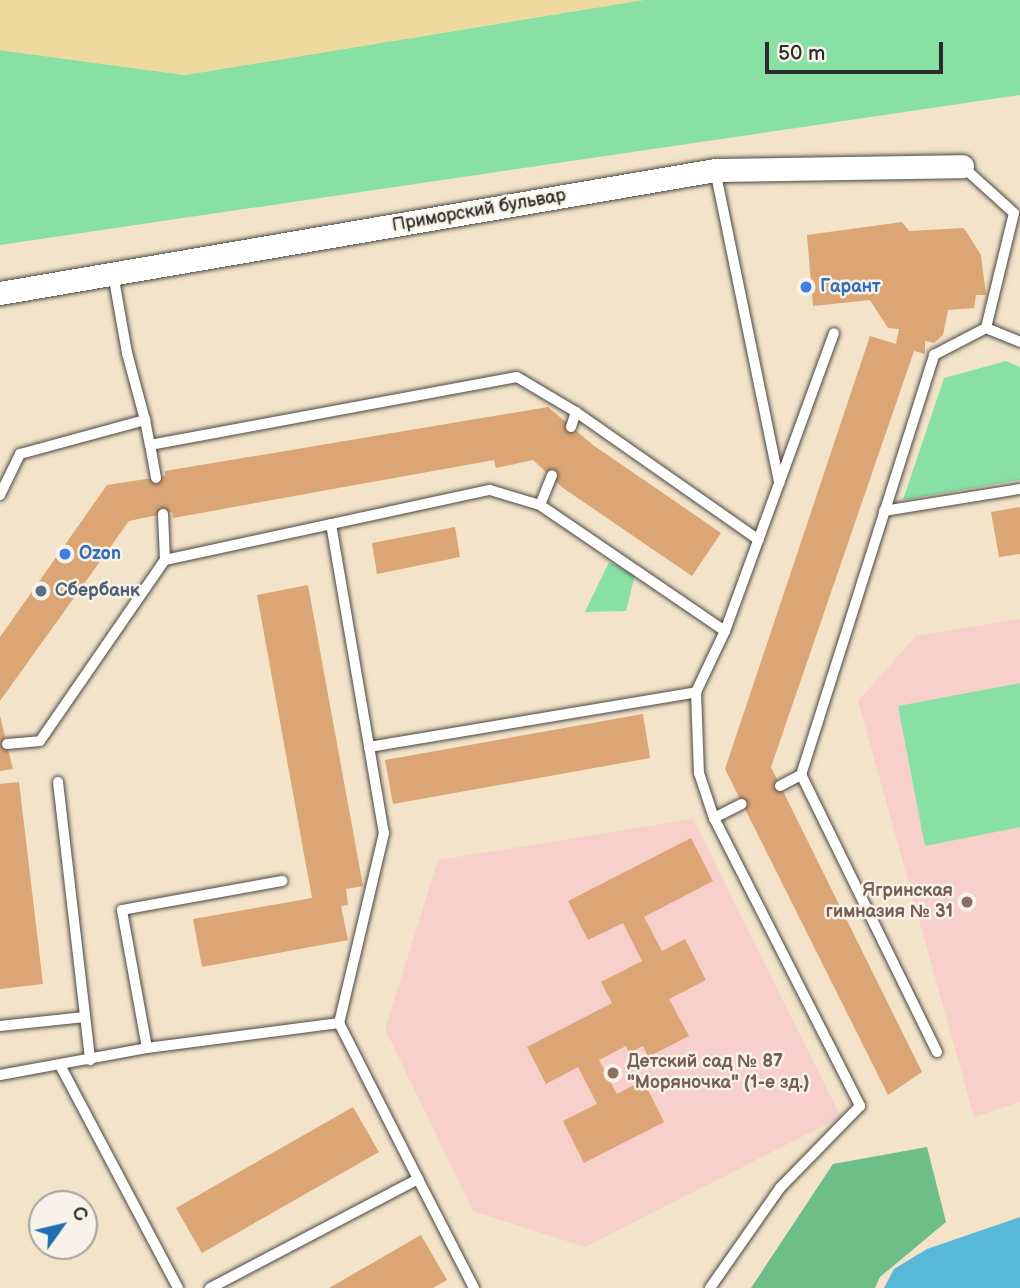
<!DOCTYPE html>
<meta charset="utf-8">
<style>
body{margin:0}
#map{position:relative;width:1020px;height:1288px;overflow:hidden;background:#f2e3c9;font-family:"Balsamiq Sans",sans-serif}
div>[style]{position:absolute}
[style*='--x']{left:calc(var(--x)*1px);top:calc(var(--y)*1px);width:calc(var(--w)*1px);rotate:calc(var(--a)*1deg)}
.built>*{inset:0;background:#f7d0cb}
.green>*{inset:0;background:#89e0a4}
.forest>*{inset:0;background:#6ebe8a}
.sand>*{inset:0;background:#eeda9e}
.water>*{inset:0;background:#58b8d7}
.building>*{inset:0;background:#dca575}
.roads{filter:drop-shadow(0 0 2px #494743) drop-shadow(0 0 2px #494743)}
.service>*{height:10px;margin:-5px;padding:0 5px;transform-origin:5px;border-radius:5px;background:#fff}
.minor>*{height:23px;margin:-11.5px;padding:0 11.5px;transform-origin:11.5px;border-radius:11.5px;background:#fff}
.dots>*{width:19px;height:19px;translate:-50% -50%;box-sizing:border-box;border:4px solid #f7f3e8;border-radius:50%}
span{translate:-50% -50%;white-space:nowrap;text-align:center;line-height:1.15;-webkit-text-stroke:5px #f7f3e8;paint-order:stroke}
.street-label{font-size:18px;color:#2b2b2b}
.shop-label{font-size:18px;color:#366cbe;font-weight:700}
.left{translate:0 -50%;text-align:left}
.service-label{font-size:18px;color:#4e5e75;font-weight:700}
.education-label{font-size:18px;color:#785e54;font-weight:700}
.right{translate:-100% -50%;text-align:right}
.north{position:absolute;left:28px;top:1190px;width:70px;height:70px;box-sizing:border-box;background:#f7f3e8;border:2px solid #a5a39c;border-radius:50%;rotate:56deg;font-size:19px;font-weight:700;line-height:28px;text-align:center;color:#2b2b2b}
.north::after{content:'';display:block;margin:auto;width:24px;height:32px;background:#1f6fb2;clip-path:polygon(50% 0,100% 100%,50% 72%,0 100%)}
.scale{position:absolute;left:765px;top:42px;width:178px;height:32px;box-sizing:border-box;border:4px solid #2b2b2b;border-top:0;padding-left:9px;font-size:21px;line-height:24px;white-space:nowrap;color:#2b2b2b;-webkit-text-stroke:5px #f7f3e8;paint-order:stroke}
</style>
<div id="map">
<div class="built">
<div style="clip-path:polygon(1020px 619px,1020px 1102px,974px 1117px,858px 701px,916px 636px)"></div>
<div style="clip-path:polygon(693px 819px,841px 1117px,585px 1247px,473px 1211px,385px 1029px,438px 860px)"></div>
</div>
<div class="green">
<div style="clip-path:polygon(643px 0,1020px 0,1020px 95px,0 245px,0 50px,185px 75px)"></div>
<div style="clip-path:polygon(1006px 361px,1020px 367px,1020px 480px,903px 500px,944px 378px)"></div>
<div style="clip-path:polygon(609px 562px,635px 575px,626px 611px,585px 612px)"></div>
<div style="clip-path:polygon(1020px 683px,1020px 827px,925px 846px,898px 706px)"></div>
</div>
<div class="forest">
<div style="clip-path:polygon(927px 1147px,946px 1222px,880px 1277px,875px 1288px,751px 1288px,833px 1164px)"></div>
</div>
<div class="sand">
<div style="clip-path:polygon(0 0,643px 0,185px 75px,0 50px)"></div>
</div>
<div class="water">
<div style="clip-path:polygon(1020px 1217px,1020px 1288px,884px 1288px,894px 1269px,927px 1249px)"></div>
</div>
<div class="building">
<div style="clip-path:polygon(902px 222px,909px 231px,964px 228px,981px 255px,986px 295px,976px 295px,974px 308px,948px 310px,943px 335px,934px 343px,925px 341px,925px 354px,914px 351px,771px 767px,922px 1072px,888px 1095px,725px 769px,870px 336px,896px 344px,899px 329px,888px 328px,870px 300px,813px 306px,807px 235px)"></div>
<div style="clip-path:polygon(548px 407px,593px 445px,721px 533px,692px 576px,563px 488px,533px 460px,496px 468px,494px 460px,173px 518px,172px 512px,129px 521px,0 701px,0 637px,107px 485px,165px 476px,165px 471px)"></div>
<div style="clip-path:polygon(1020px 507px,1020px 554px,999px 557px,991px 512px)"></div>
<div style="clip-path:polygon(455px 527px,460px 557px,377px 574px,372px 543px)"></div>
<div style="clip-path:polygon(308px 585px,363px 886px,346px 889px,348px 905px,341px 906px,348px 940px,202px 967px,193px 919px,312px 898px,257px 595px)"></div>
<div style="clip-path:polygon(643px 714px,650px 758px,393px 804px,385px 760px)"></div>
<div style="clip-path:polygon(0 716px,13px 769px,0 771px)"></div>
<div style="clip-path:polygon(19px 782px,43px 984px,0 989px,0 784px)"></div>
<div style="clip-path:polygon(691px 838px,713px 881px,644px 917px,662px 951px,685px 939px,706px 980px,669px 999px,689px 1036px,648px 1057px,643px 1046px,629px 1053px,626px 1046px,599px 1060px,617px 1094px,643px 1080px,664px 1122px,584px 1163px,563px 1121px,597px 1104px,578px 1067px,546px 1084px,527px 1047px,612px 1003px,601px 982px,642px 961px,623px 923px,588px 940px,568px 901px)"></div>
<div style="clip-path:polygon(353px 1107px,379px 1152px,202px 1253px,176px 1208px)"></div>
<div style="clip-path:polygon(421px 1235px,447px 1280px,433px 1288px,329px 1288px)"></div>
</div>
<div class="roads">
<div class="service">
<div style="--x:962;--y:166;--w:70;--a:42.1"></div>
<div style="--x:1014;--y:213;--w:118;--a:103.7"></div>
<div style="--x:986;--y:328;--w:37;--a:22"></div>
<div style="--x:715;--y:170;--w:319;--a:78.4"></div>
<div style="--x:145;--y:420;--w:25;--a:79"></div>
<div style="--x:571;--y:427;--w:16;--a:-72"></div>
<div style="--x:576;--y:412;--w:223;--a:35"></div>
<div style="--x:156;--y:478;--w:34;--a:-100"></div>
<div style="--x:150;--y:445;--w:373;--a:-10.5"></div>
<div style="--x:517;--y:377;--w:69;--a:30.7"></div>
<div style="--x:0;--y:495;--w:46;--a:-64"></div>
<div style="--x:20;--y:454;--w:130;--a:-15.2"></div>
<div style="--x:145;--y:420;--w:69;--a:-105"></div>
<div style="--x:127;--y:353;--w:80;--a:-100"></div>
<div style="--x:540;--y:505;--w:32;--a:-68"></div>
<div style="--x:884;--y:511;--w:138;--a:-9.2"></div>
<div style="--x:331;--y:524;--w:314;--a:80.3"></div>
<div style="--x:384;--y:833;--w:195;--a:103.3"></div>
<div style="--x:165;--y:560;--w:332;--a:-12.2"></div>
<div style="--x:490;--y:490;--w:52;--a:16.7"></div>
<div style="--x:540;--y:505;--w:224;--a:34.3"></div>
<div style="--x:696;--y:692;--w:68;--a:-64.6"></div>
<div style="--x:725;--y:631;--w:317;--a:-69.9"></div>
<div style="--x:7;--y:744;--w:33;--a:-5"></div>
<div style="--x:40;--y:741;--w:220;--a:-55.4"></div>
<div style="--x:165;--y:560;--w:46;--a:-92.5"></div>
<div style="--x:369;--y:747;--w:332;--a:-9.5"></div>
<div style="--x:696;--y:692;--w:81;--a:87.9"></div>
<div style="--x:699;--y:773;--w:47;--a:71.6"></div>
<div style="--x:714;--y:818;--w:323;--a:63.1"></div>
<div style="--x:860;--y:1106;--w:115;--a:134.3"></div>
<div style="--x:780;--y:1188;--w:122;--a:125"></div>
<div style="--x:58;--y:782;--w:280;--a:83.4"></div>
<div style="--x:780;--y:786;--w:24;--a:-28"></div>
<div style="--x:714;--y:818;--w:31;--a:-27"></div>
<div style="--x:0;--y:1026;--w:85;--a:-6"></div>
<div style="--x:147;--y:1048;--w:140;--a:-100.3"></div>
<div style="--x:122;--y:910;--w:163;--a:-10.3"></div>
<div style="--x:937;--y:1052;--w:309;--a:-116.1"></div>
<div style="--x:801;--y:775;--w:441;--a:-72.4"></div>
<div style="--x:934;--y:355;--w:59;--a:-27.4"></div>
<div style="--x:61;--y:1067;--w:250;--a:62.1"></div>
<div style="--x:0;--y:1075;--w:149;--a:-10.4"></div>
<div style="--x:147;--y:1048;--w:194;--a:-7.4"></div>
<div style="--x:339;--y:1023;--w:175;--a:63.1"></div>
<div style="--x:418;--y:1179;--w:235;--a:152.3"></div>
<div style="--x:418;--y:1179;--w:123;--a:62.8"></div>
</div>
<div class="minor">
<div style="--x:0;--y:293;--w:726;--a:-9.76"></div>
<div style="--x:715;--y:170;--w:247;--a:-0.9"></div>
</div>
</div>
<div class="dots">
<div style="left:806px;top:287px;background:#3f7fe0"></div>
<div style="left:65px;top:554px;background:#3f7fe0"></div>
<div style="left:41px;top:591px;background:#5c6f8a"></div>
<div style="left:967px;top:902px;background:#8d6e63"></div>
<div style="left:613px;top:1073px;background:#8d6e63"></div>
</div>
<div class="street-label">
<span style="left:479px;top:211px;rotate:-10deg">Приморский бульвар</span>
</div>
<div class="shop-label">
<span class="left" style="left:820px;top:287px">Гарант</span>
<span class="left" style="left:79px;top:554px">Ozon</span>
</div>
<div class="service-label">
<span class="left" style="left:55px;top:591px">Сбербанк</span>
</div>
<div class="education-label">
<span class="right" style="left:953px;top:902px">Ягринская<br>гимназия № 31</span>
<span class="left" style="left:627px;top:1073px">Детский сад № 87<br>"Моряночка" (1-е зд.)</span>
</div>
<div class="north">С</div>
<div class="scale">50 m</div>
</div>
